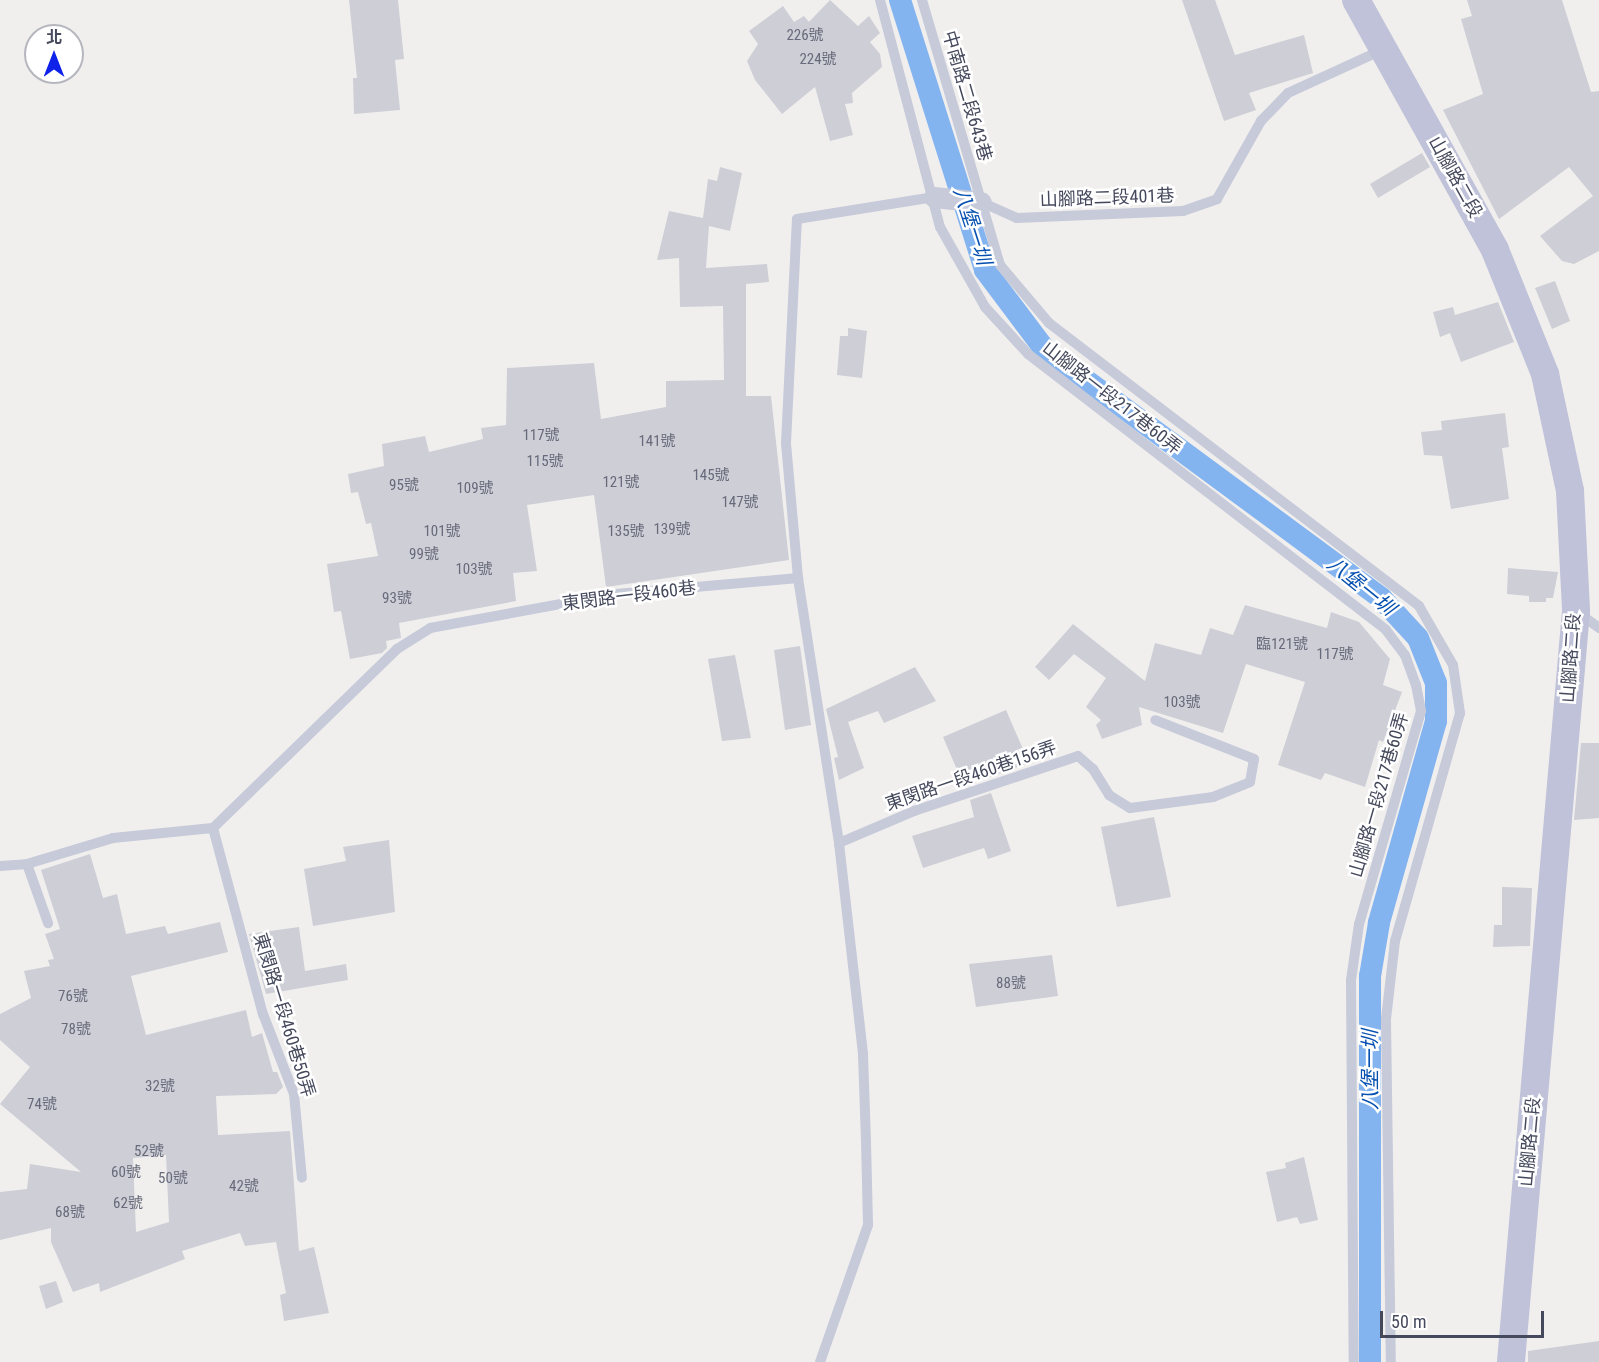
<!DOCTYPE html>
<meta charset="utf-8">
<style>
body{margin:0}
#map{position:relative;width:1599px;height:1362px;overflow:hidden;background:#f1efee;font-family:"Roboto Condensed","Noto Sans TC",sans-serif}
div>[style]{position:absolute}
.canal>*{height:22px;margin:-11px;padding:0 11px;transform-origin:11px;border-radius:11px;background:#84b4f0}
.building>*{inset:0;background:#cdced6}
.lane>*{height:10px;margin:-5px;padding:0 5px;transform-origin:5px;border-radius:5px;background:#c6cad9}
.street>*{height:21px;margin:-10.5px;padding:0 10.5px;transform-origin:10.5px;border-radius:10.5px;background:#c6cad9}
.secondary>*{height:28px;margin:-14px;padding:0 14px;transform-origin:14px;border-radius:14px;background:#bfc2d8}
span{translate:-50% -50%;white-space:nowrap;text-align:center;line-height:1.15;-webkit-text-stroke:5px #fff;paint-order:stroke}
.number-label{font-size:15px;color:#676a7a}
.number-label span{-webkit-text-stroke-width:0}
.street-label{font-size:18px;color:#45495c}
.water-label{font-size:20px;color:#0550b0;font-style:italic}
.north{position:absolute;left:24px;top:24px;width:60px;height:60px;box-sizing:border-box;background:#fff;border:2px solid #b5b6be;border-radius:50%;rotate:0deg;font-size:16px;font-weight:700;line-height:24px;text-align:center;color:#45495c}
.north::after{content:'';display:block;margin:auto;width:21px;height:27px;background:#0f22e9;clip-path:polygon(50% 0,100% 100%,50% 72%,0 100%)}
.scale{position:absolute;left:1380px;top:1311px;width:164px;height:27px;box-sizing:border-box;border:3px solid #45495c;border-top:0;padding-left:8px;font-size:18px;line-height:21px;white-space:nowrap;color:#45495c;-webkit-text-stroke:4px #fff;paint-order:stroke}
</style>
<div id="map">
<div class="canal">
<div style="left:900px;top:0;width:283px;rotate:72.5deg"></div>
<div style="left:985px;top:270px;width:100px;rotate:53.1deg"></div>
<div style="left:1045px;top:350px;width:418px;rotate:36.4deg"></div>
<div style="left:1381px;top:598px;width:54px;rotate:47.2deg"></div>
<div style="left:1418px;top:638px;width:48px;rotate:68.2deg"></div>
<div style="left:1436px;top:683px;width:38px;rotate:90deg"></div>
<div style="left:1436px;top:721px;width:210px;rotate:105.8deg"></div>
<div style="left:1379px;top:923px;width:54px;rotate:99.6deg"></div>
<div style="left:1370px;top:976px;width:386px;rotate:90deg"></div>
</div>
<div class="building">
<div style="clip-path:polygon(349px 0,398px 0,404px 59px,395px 60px,400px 110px,354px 114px,353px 78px,357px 78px)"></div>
<div style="clip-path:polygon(830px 0,858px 26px,869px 16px,880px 33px,870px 42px,880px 54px,882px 67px,852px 93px,853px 103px,845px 104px,853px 135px,830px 141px,815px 87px,782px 114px,755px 80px,747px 61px,758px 44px,749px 31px,783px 6px,794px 22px,804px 16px,809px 22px)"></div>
<div style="clip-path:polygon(1182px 0,1215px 0,1235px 55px,1304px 35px,1313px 73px,1249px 93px,1256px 110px,1224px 121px)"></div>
<div style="clip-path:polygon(1467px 0,1562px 0,1591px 92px,1599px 91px,1599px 251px,1574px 264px,1562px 261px,1540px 236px,1593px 196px,1569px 167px,1499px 219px,1443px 110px,1483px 94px,1461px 19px,1472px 16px)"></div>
<div style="clip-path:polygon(1422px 153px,1430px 167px,1378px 198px,1370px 184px)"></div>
<div style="clip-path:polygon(720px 167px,742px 173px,730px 231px,709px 226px,706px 268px,767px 264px,769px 282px,746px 284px,746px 396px,771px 396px,789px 560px,606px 587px,594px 495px,527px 505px,537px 571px,513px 573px,516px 601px,399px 623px,401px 638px,386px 641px,387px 648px,382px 653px,350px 659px,341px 611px,334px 612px,327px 564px,378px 556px,371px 523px,366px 524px,358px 492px,351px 493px,348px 474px,384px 466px,382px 444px,425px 436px,429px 452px,483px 439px,481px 428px,506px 425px,507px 368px,594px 363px,601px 419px,666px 407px,666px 381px,724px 380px,723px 306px,680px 307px,679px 258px,657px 260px,669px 211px,703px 218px,708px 179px,717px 181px)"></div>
<div style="clip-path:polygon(1555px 281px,1570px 321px,1552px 329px,1535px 288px)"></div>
<div style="clip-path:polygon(1498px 302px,1514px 342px,1461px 362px,1450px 333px,1440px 337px,1433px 312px,1453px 307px,1455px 315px)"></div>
<div style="clip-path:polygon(848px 328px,867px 331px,862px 378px,837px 375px,840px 336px,848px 336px)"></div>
<div style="clip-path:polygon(1505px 413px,1509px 447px,1502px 448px,1509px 499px,1451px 509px,1442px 456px,1424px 455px,1421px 432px,1442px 430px,1441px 421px)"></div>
<div style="clip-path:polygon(1508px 568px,1558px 572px,1553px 598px,1546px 598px,1546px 602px,1529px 602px,1529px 596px,1507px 594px)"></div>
<div style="clip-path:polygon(1245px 605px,1327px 628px,1331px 612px,1359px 622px,1390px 659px,1383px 685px,1402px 692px,1383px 742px,1379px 740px,1365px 787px,1325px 773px,1321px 780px,1278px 765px,1305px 682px,1246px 664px,1223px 733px,1139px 707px,1142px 725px,1102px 739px,1096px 725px,1101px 720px,1086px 707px,1106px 678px,1074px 654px,1049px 680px,1035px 667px,1073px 624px,1145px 681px,1155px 643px,1201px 655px,1210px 628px,1233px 635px)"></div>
<div style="clip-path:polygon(800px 646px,811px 725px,785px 730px,774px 650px)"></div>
<div style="clip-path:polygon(735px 655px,751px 738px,722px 741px,708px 659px)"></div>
<div style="clip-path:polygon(915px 667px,936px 701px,884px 723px,878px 711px,848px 722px,864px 768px,839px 780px,834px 758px,838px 757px,826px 709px)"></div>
<div style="clip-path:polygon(1006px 710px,1029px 763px,964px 786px,943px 737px)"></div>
<div style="clip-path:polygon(1581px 743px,1599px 743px,1599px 818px,1574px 820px)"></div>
<div style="clip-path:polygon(991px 793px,1011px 851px,988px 859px,984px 848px,923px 868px,912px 836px,974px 817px,970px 800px)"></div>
<div style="clip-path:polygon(1154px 817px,1171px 897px,1117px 907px,1101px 827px)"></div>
<div style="clip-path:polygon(389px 840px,395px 912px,313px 926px,304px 869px,346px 861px,343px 847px)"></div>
<div style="clip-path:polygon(evenodd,90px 854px,103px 898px,117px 894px,126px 934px,165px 926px,168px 934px,220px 922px,228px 952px,131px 976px,146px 1035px,246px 1010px,252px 1037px,262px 1033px,273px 1072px,277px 1072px,283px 1087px,276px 1094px,216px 1096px,218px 1135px,290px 1131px,299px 1251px,314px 1247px,329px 1313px,284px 1321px,280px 1295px,286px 1293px,276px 1242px,245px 1246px,240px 1233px,182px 1251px,185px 1259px,100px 1292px,99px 1283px,73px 1292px,51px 1242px,51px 1228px,0 1240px,0 1192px,27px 1189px,30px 1164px,81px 1172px,0 1104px,30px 1067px,0 1040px,0 1014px,31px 998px,24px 971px,50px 966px,48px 960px,54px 959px,45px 934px,60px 929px,41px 870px,90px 854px,166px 1155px,169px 1222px,136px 1232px,133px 1158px,166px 1155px)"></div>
<div style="clip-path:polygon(1502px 887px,1532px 888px,1530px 946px,1493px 947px,1494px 925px,1502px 925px)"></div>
<div style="clip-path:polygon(299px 927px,305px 971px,346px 964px,348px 980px,266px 994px,249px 934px)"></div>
<div style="clip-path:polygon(1052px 955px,1058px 996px,976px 1007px,969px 964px)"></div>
<div style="clip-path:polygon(1304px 1157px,1318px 1220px,1300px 1224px,1297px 1217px,1277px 1222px,1266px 1172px,1286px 1168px,1285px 1163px)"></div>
<div style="clip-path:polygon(56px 1281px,63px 1302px,46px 1309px,39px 1286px)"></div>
<div style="clip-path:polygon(1599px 1341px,1599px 1362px,1528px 1362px,1528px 1351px)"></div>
</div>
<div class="lane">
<div style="left:880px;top:0;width:235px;rotate:75.2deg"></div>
<div style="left:940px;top:227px;width:92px;rotate:60.6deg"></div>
<div style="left:985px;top:307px;width:64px;rotate:47.5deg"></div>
<div style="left:1028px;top:354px;width:452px;rotate:37.6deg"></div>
<div style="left:1386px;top:630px;width:31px;rotate:53deg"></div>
<div style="left:1405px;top:655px;width:32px;rotate:70deg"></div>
<div style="left:1416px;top:685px;width:26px;rotate:79deg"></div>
<div style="left:1421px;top:711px;width:222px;rotate:106.2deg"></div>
<div style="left:1359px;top:924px;width:57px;rotate:98.1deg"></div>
<div style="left:1351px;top:980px;width:382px;rotate:89.6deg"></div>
<div style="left:922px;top:0;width:276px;rotate:73.6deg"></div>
<div style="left:1000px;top:265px;width:76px;rotate:49.8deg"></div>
<div style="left:1049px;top:323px;width:466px;rotate:37.4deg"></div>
<div style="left:1419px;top:606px;width:68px;rotate:60deg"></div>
<div style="left:1453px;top:665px;width:49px;rotate:81.7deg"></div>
<div style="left:1460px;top:713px;width:237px;rotate:105.9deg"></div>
<div style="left:1395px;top:941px;width:79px;rotate:96.6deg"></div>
<div style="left:1386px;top:1019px;width:343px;rotate:89.2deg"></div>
<div style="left:981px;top:202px;width:39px;rotate:24deg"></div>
<div style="left:1017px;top:218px;width:166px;rotate:-2.4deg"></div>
<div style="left:1183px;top:211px;width:36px;rotate:-19deg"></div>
<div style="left:1217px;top:199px;width:90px;rotate:-60.6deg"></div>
<div style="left:1261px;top:121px;width:39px;rotate:-46deg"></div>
<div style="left:1288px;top:93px;width:103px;rotate:-24.6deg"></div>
<div style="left:798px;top:578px;width:268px;rotate:81.2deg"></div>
<div style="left:839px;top:843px;width:213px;rotate:83.5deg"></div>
<div style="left:863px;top:1055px;width:87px;rotate:88deg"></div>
<div style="left:866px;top:1142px;width:83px;rotate:88.6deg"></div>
<div style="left:868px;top:1225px;width:145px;rotate:109.3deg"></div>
<div style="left:1580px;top:614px;width:24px;rotate:36deg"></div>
<div style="left:213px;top:828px;width:193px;rotate:75deg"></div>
<div style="left:263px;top:1014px;width:86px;rotate:68.8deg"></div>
<div style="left:294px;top:1094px;width:84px;rotate:84.6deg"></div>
<div style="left:839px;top:843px;width:82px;rotate:-23.1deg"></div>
<div style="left:914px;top:811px;width:173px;rotate:-18.5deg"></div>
<div style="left:1078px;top:756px;width:20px;rotate:41deg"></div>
<div style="left:1093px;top:769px;width:31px;rotate:58deg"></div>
<div style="left:1109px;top:795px;width:25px;rotate:32deg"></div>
<div style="left:1130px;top:808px;width:84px;rotate:-7.5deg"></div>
<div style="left:1213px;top:797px;width:40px;rotate:-22deg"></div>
<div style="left:1250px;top:782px;width:23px;rotate:-80deg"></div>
<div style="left:1254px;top:759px;width:106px;rotate:-158.5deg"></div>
<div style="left:27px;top:864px;width:63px;rotate:70.4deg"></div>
<div style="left:0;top:866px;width:27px;rotate:-4deg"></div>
<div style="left:27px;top:864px;width:90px;rotate:-16.8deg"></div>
<div style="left:113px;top:838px;width:100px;rotate:-5.7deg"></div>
<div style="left:213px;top:828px;width:257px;rotate:-44.2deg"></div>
<div style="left:397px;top:649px;width:39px;rotate:-32deg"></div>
<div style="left:430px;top:628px;width:189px;rotate:-10.4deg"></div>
<div style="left:616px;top:594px;width:183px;rotate:-5deg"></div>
<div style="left:798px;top:578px;width:136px;rotate:-95.1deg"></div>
<div style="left:786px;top:443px;width:224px;rotate:-87.2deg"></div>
<div style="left:797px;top:219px;width:139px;rotate:-9.1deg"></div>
</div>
<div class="street">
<div style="left:934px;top:197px;width:47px;rotate:6.1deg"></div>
</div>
<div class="secondary">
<div style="left:1356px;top:0;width:286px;rotate:60.9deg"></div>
<div style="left:1495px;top:250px;width:134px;rotate:68deg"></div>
<div style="left:1545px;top:374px;width:120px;rotate:77.9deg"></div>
<div style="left:1570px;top:491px;width:120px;rotate:87.1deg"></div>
<div style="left:1576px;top:611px;width:754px;rotate:94.95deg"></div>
</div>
<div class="number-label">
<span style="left:805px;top:36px">226號</span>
<span style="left:818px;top:60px">224號</span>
<span style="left:541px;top:436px">117號</span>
<span style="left:657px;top:442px">141號</span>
<span style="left:545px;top:462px">115號</span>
<span style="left:711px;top:476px">145號</span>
<span style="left:621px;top:483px">121號</span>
<span style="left:404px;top:486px">95號</span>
<span style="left:475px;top:489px">109號</span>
<span style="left:740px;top:503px">147號</span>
<span style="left:672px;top:530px">139號</span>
<span style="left:442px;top:532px">101號</span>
<span style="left:626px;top:532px">135號</span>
<span style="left:424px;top:555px">99號</span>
<span style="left:474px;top:570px">103號</span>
<span style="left:397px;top:599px">93號</span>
<span style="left:1282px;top:645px">臨121號</span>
<span style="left:1335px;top:655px">117號</span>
<span style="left:1182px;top:703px">103號</span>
<span style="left:1011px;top:984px">88號</span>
<span style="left:73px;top:997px">76號</span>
<span style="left:76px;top:1030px">78號</span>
<span style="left:160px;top:1087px">32號</span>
<span style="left:42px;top:1105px">74號</span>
<span style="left:149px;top:1152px">52號</span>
<span style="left:126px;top:1173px">60號</span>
<span style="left:173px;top:1179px">50號</span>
<span style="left:244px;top:1187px">42號</span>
<span style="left:128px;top:1204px">62號</span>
<span style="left:70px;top:1213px">68號</span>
</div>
<div class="street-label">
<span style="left:967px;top:96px;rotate:74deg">中南路二段643巷</span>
<span style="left:1455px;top:177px;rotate:61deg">山腳路二段</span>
<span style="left:1107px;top:198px;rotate:-2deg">山腳路二段401巷</span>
<span style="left:1112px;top:398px;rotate:38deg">山腳路一段217巷60弄</span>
<span style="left:629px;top:596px;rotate:-7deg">東閔路一段460巷</span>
<span style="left:1571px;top:658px;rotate:-86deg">山腳路二段</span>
<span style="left:971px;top:776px;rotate:-19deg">東閔路一段460巷156弄</span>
<span style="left:1379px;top:795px;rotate:-74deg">山腳路一段217巷60弄</span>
<span style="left:284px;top:1015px;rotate:73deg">東閔路一段460巷50弄</span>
<span style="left:1530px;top:1142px;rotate:-85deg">山腳路二段</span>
</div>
<div class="water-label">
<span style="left:972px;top:226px;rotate:72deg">八堡一圳</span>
<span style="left:1361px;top:586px;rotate:39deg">八堡一圳</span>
<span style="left:1370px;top:1070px;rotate:-90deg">八堡一圳</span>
</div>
<div class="north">北</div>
<div class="scale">50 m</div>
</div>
